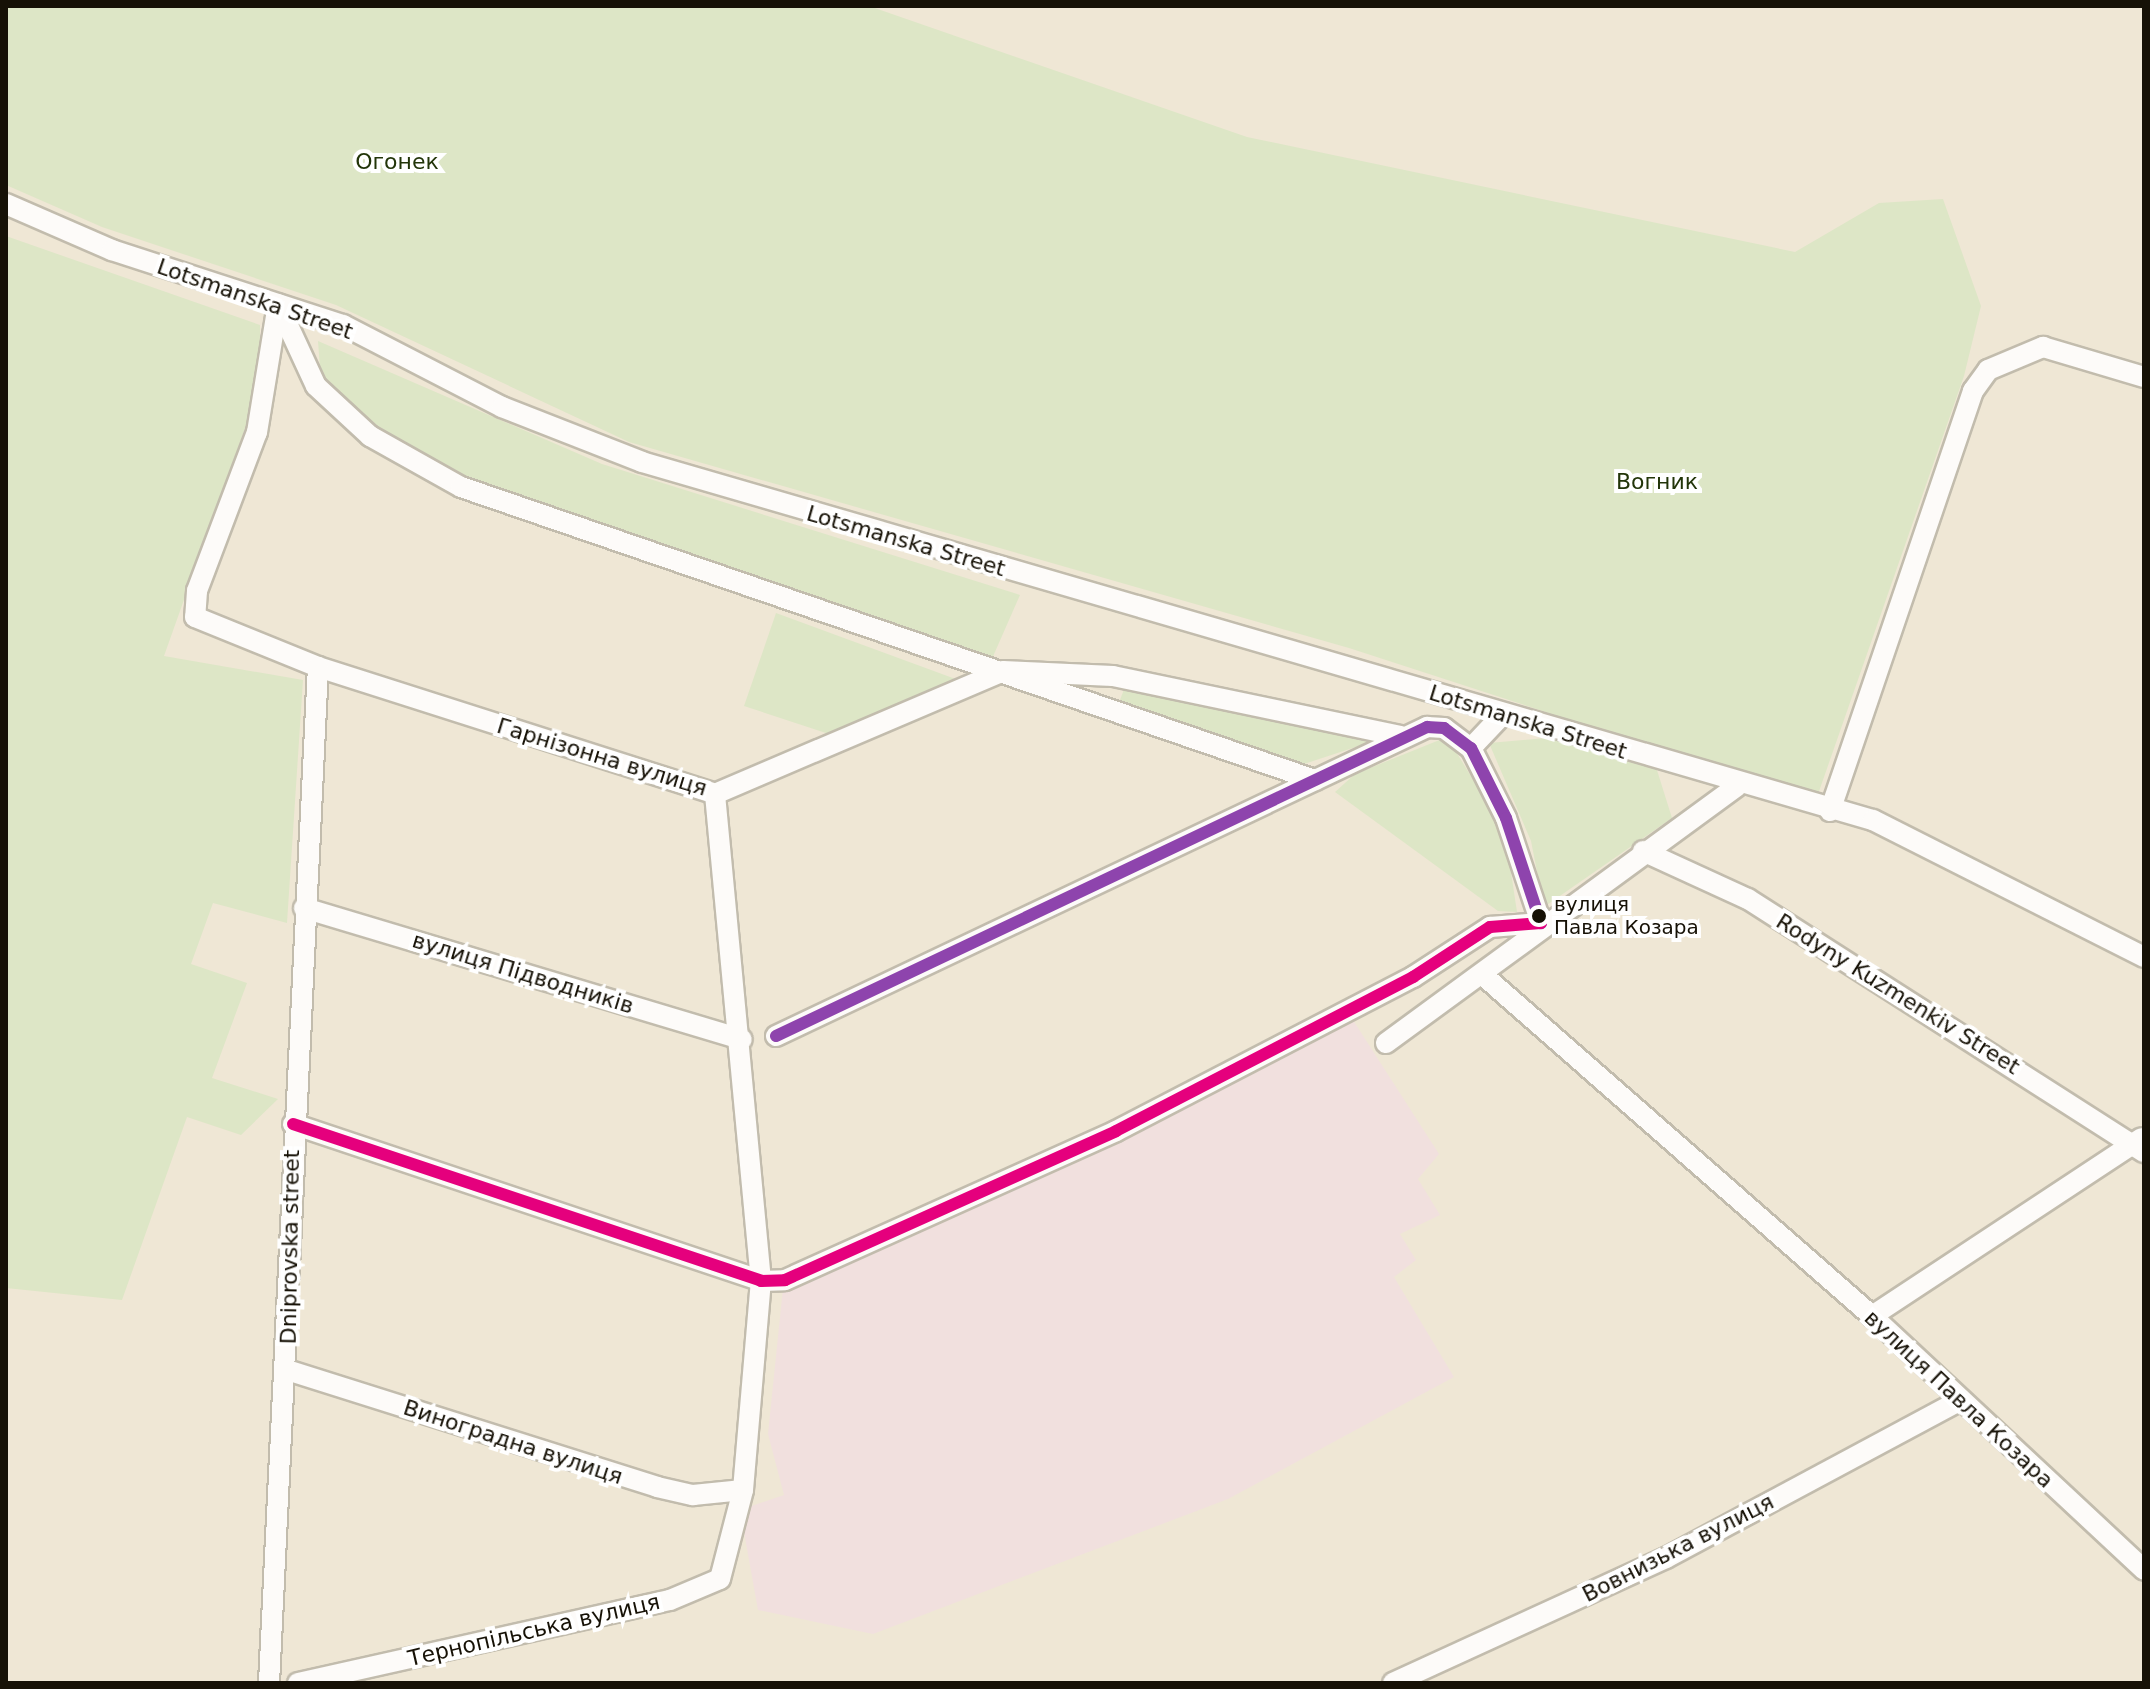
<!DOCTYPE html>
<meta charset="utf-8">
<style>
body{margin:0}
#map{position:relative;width:2150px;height:1689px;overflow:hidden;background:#efe7d5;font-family:"DejaVu Sans",sans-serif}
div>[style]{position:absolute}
.industrial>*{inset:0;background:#f1e0de}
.green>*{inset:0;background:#dde6c6}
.roads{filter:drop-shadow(2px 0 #c2bcad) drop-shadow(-2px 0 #c2bcad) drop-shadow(0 2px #c2bcad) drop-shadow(0 -2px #c2bcad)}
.minor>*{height:20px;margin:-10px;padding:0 10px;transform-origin:10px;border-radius:10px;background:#fdfbf9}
.bus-1>*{height:12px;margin:-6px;padding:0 6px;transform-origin:6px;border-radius:6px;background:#8e44ad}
.bus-2>*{height:12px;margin:-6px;padding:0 6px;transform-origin:6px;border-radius:6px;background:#e5007d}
.dots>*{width:22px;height:22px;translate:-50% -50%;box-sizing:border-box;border:4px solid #fff;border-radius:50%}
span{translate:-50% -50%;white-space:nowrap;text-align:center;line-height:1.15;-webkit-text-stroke:8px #fff;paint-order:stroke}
.bus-label{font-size:20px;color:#161106}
.left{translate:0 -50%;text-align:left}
.park-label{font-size:22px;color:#223509}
.street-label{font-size:22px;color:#161106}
.frame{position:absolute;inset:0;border:8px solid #161106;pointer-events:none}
</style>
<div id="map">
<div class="industrial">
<div style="clip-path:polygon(1351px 1017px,1439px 1154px,1418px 1179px,1440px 1215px,1400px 1234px,1416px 1260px,1394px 1277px,1454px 1377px,1228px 1499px,873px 1634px,758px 1610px,740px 1510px,784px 1495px,768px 1434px,783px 1288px)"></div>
</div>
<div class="green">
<div style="clip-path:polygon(6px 6px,869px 6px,1247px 137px,1795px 252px,1879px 203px,1943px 199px,1981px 306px,1964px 376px,1816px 800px,1349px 648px,629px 442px,336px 305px,102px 227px,6px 185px)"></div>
<div style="clip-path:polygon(6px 236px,260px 325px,260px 386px,164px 656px,303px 680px,287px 923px,213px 903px,191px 964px,247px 983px,212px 1078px,278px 1099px,241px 1135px,187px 1117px,122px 1300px,6px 1288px)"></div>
<div style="clip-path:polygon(318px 341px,602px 464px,1020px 595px,991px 661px,468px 481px,375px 430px,321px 382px)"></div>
<div style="clip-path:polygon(776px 613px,961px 681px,835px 736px,744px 706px)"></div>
<div style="clip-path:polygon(1126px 684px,1386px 737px,1301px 765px,1131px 709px,1120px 700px)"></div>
<div style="clip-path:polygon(1447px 737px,1488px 804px,1509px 859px,1517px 912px,1498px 911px,1335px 792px,1355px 774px)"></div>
<div style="clip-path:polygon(1557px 737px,1656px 767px,1672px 818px,1544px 907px,1531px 841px,1489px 743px)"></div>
</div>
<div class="roads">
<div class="minor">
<div style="left:6px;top:204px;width:116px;rotate:23.5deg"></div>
<div style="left:112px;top:250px;width:243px;rotate:18deg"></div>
<div style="left:343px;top:325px;width:179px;rotate:27.3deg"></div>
<div style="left:502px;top:407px;width:150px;rotate:21.4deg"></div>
<div style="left:642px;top:462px;width:1282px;rotate:16.22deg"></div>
<div style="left:1873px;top:820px;width:304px;rotate:26.8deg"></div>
<div style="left:278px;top:304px;width:130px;rotate:99.3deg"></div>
<div style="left:257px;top:432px;width:170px;rotate:110.7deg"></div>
<div style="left:197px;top:591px;width:26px;rotate:94deg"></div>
<div style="left:195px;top:617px;width:133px;rotate:22.1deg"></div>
<div style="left:318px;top:667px;width:417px;rotate:17.7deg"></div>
<div style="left:715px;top:794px;width:313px;rotate:-23.1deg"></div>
<div style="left:1003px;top:671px;width:110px;rotate:2.6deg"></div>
<div style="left:1113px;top:676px;width:294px;rotate:11.8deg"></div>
<div style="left:279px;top:306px;width:88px;rotate:65.2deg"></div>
<div style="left:316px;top:386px;width:74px;rotate:42.8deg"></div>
<div style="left:370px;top:436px;width:104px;rotate:29.3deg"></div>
<div style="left:461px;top:487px;width:903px;rotate:18.94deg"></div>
<div style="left:1471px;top:748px;width:47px;rotate:-46.7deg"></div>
<div style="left:1830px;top:811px;width:444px;rotate:-71.2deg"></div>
<div style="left:1973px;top:391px;width:26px;rotate:-54deg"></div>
<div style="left:1988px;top:370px;width:60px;rotate:-22.7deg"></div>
<div style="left:2043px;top:347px;width:105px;rotate:16.5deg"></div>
<div style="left:1643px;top:851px;width:115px;rotate:24.6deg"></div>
<div style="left:1748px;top:899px;width:470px;rotate:32.6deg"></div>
<div style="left:304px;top:908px;width:457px;rotate:16.7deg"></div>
<div style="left:1484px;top:976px;width:516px;rotate:41.23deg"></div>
<div style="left:1872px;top:1316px;width:372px;rotate:43deg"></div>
<div style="left:776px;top:1036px;width:721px;rotate:-25.39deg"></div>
<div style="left:1427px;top:727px;width:17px;rotate:3deg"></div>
<div style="left:1444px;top:728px;width:34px;rotate:37deg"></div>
<div style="left:1471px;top:748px;width:78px;rotate:63.4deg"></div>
<div style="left:1506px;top:818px;width:111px;rotate:71.6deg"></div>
<div style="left:1386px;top:1043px;width:435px;rotate:-36.2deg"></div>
<div style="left:293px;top:1124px;width:494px;rotate:18.5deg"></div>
<div style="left:761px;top:1281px;width:24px;rotate:-2deg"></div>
<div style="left:785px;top:1280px;width:363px;rotate:-24.2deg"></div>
<div style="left:1116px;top:1131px;width:335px;rotate:-27.4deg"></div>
<div style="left:1413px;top:977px;width:92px;rotate:-33deg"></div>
<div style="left:1490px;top:927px;width:51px;rotate:-4.5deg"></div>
<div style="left:1872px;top:1316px;width:323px;rotate:-33.4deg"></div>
<div style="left:287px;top:1370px;width:388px;rotate:17.5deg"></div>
<div style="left:657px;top:1487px;width:37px;rotate:13deg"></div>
<div style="left:693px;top:1495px;width:50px;rotate:-5.7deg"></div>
<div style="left:269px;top:1683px;width:1017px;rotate:-87.24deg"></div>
<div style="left:298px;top:1683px;width:381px;rotate:-12.6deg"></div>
<div style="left:670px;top:1600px;width:54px;rotate:-22.8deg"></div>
<div style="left:720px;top:1579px;width:92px;rotate:-75.5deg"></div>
<div style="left:743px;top:1490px;width:210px;rotate:-85.1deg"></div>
<div style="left:761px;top:1281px;width:489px;rotate:-95.4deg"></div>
<div style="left:1393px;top:1683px;width:300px;rotate:-24.6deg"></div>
<div style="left:1666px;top:1558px;width:330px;rotate:-28.2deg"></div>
</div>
</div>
<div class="bus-1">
<div style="left:776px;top:1036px;width:721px;rotate:-25.39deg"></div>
<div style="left:1427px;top:727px;width:17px;rotate:3deg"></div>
<div style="left:1444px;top:728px;width:34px;rotate:37deg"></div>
<div style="left:1471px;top:748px;width:78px;rotate:63.4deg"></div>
<div style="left:1506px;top:818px;width:111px;rotate:71.6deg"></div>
</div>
<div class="bus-2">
<div style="left:293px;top:1124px;width:494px;rotate:18.5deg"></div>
<div style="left:761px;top:1281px;width:24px;rotate:-2deg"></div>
<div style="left:785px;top:1280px;width:363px;rotate:-24.2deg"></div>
<div style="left:1116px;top:1131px;width:335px;rotate:-27.4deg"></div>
<div style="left:1413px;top:977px;width:92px;rotate:-33deg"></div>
<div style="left:1490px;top:927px;width:51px;rotate:-4.5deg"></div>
</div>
<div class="dots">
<div style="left:1539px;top:916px;background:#161106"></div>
</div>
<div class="bus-label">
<span class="left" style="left:1554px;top:916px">вулиця<br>Павла Козара</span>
</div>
<div class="park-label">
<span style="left:397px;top:162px">Огонек</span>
<span style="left:1657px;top:482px">Вогник</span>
</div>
<div class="street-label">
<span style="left:255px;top:299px;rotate:19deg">Lotsmanska Street</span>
<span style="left:906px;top:541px;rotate:16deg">Lotsmanska Street</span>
<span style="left:1528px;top:722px;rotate:17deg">Lotsmanska Street</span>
<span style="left:602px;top:757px;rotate:17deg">Гарнізонна вулиця</span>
<span style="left:523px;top:973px;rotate:17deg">вулиця Підводників</span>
<span style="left:1898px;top:994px;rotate:32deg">Rodyny Kuzmenkiv Street</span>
<span style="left:290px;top:1247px;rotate:-89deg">Dniprovska street</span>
<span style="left:1959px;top:1399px;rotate:43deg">вулиця Павла Козара</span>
<span style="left:513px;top:1442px;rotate:18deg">Виноградна вулиця</span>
<span style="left:1678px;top:1548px;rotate:-27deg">Вовнизька вулиця</span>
<span style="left:534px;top:1630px;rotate:-13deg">Тернопільська вулиця</span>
</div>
<div class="frame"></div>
</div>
